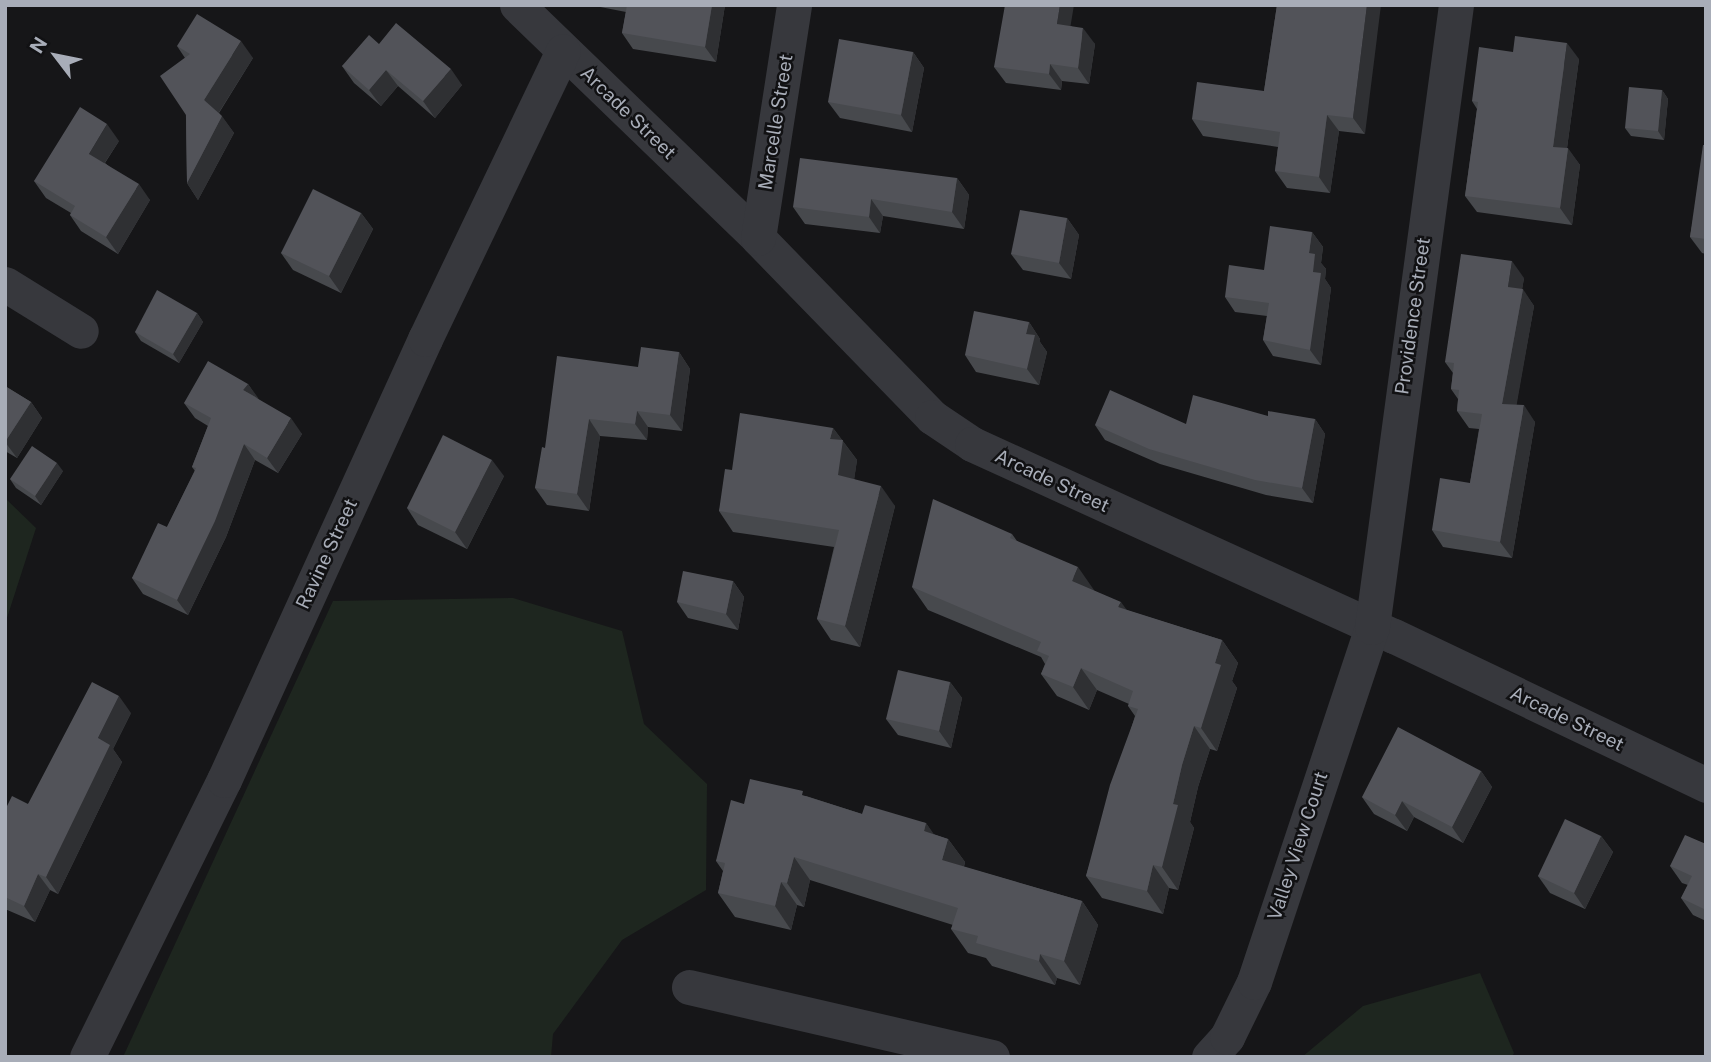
<!DOCTYPE html>
<style>
body{margin:0}
#map{position:relative;width:1711px;height:1062px;overflow:hidden;background:#161618;font-family:"Public Sans",sans-serif}
div>[style]{position:absolute}
.green>*{inset:0;background:#1e261f}
.street>*{height:35px;margin:-17.5px;padding:0 17.5px;transform-origin:17.5px;border-radius:17.5px;background:#37383d}
.wall>*{inset:0;background:#47494d}
.shaded-wall>*{inset:0;background:#2f3033}
.building>*{inset:0;background:#525359}
span{translate:-50% -50%;white-space:nowrap;text-align:center;line-height:1.15;-webkit-text-stroke:5px #111113;paint-order:stroke}
.street-label{font-size:19px;color:#a8adb8}
.frame{position:absolute;inset:0;border:7px solid #a8adb8;pointer-events:none}
.north{position:absolute;left:21px;top:21px;width:70px;height:70px;-webkit-text-stroke:5px #111113;paint-order:stroke;rotate:302deg;font-size:19px;font-weight:700;line-height:28px;text-align:center;color:#a8adb8}
.north::after{content:'';display:block;margin:auto;width:24px;height:32px;background:#a8adb8;clip-path:polygon(50% 0,100% 100%,50% 72%,0 100%)}
</style>
<div id="map">
<div class="green">
<div style="clip-path:polygon(5px 498px,36px 528px,5px 624px)"></div>
<div style="clip-path:polygon(513px 598px,622px 631px,644px 724px,707px 784px,706px 890px,622px 940px,553px 1034px,551px 1057px,123px 1057px,333px 601px)"></div>
<div style="clip-path:polygon(1480px 973px,1514px 1053px,1512px 1057px,1302px 1057px,1363px 1006px)"></div>
</div>
<div class="street">
<div style="left:517px;top:5px;width:335px;rotate:44deg"></div>
<div style="left:758px;top:238px;width:250px;rotate:45.8deg"></div>
<div style="left:932px;top:417px;width:48px;rotate:34deg"></div>
<div style="left:972px;top:444px;width:464px;rotate:24.5deg"></div>
<div style="left:1394px;top:636px;width:346px;rotate:25.5deg"></div>
<div style="left:758px;top:238px;width:236px;rotate:-81.2deg"></div>
<div style="left:5px;top:284px;width:89px;rotate:31.7deg"></div>
<div style="left:689px;top:987px;width:311px;rotate:13deg"></div>
<div style="left:87px;top:1057px;width:309px;rotate:-63.7deg"></div>
<div style="left:224px;top:780px;width:485px;rotate:-65.5deg"></div>
<div style="left:425px;top:339px;width:319px;rotate:-64.4deg"></div>
<div style="left:1209px;top:1057px;width:27px;rotate:-48deg"></div>
<div style="left:1227px;top:1037px;width:61px;rotate:-63.9deg"></div>
<div style="left:1254px;top:982px;width:374px;rotate:-71.6deg"></div>
<div style="left:1372px;top:627px;width:628px;rotate:-82.31deg"></div>
</div>
<div class="wall">
<div style="clip-path:polygon(590px 5px,725px 5px,716px 62px,633px 49px,622px 33px,626px 12px)"></div>
<div style="clip-path:polygon(1277px 5px,1365px 134px,1339px 131px,1330px 193px,1287px 188px,1275px 171px,1278px 147px,1203px 136px,1192px 119px,1264px 91px)"></div>
<div style="clip-path:polygon(1071px 26px,1095px 44px,1089px 84px,1062px 81px,1061px 90px,1006px 83px,994px 67px)"></div>
<div style="clip-path:polygon(379px 44px,462px 85px,435px 118px,398px 86px,381px 106px,354px 83px,342px 66px)"></div>
<div style="clip-path:polygon(177px 46px,253px 58px,219px 113px,234px 133px,198px 200px,187px 183px,185px 58px)"></div>
<div style="clip-path:polygon(913px 52px,924px 68px,912px 132px,840px 118px,828px 102px)"></div>
<div style="clip-path:polygon(1579px 59px,1567px 148px,1580px 165px,1572px 225px,1477px 212px,1465px 196px,1477px 109px,1472px 101px)"></div>
<div style="clip-path:polygon(1662px 90px,1668px 99px,1664px 140px,1631px 136px,1625px 128px)"></div>
<div style="clip-path:polygon(119px 141px,105px 163px,150px 200px,118px 254px,81px 231px,70px 215px,71px 213px,46px 198px,34px 181px)"></div>
<div style="clip-path:polygon(1706px 145px,1706px 254px,1702px 253px,1690px 237px)"></div>
<div style="clip-path:polygon(957px 178px,969px 195px,964px 229px,883px 216px,880px 233px,805px 224px,793px 207px)"></div>
<div style="clip-path:polygon(361px 213px,373px 229px,341px 293px,293px 270px,281px 253px)"></div>
<div style="clip-path:polygon(1067px 218px,1079px 235px,1071px 279px,1023px 270px,1011px 254px)"></div>
<div style="clip-path:polygon(1312px 232px,1323px 247px,1321px 263px,1326px 269px,1325px 279px,1331px 288px,1321px 365px,1273px 356px,1263px 340px,1267px 316px,1235px 312px,1225px 297px,1264px 270px)"></div>
<div style="clip-path:polygon(1524px 278px,1522px 289px,1534px 306px,1516px 405px,1535px 422px,1512px 558px,1443px 547px,1432px 530px,1470px 483px,1479px 429px,1469px 428px,1457px 411px,1458px 399px,1451px 389px,1453px 373px,1445px 362px)"></div>
<div style="clip-path:polygon(197px 313px,203px 322px,179px 363px,141px 341px,135px 332px)"></div>
<div style="clip-path:polygon(1029px 322px,1040px 339px,1040px 342px,1047px 352px,1039px 385px,976px 372px,965px 355px)"></div>
<div style="clip-path:polygon(679px 352px,690px 369px,682px 431px,648px 427px,647px 440px,600px 436px,589px 511px,547px 505px,535px 488px,545px 448px,638px 367px)"></div>
<div style="clip-path:polygon(248px 384px,258px 399px,302px 434px,278px 473px,255px 460px,226px 537px,188px 615px,143px 594px,132px 578px,167px 527px,195px 471px,192px 467px,208px 426px,195px 418px,184px 403px)"></div>
<div style="clip-path:polygon(5px 386px,31px 402px,42px 418px,17px 458px,5px 451px)"></div>
<div style="clip-path:polygon(1268px 416px,1315px 419px,1325px 434px,1313px 503px,1266px 495px,1160px 464px,1105px 440px,1095px 425px,1186px 424px)"></div>
<div style="clip-path:polygon(833px 428px,857px 460px,854px 479px,895px 506px,860px 647px,831px 640px,817px 619px,834px 547px,733px 532px,719px 511px,732px 470px)"></div>
<div style="clip-path:polygon(63px 471px,41px 505px,16px 488px,10px 479px)"></div>
<div style="clip-path:polygon(504px 476px,467px 549px,418px 525px,407px 508px)"></div>
<div style="clip-path:polygon(1012px 534px,1017px 541px,1093px 590px,1126px 610px,1222px 640px,1238px 663px,1232px 681px,1237px 688px,1217px 751px,1210px 749px,1198px 787px,1190px 822px,1194px 828px,1178px 890px,1169px 888px,1163px 914px,1102px 898px,1086px 876px,1135px 716px,1128px 706px,1129px 704px,1097px 690px,1089px 710px,1057px 696px,1041px 674px,1045px 664px,1041px 657px,928px 610px,912px 587px)"></div>
<div style="clip-path:polygon(733px 581px,744px 597px,738px 630px,688px 618px,677px 602px)"></div>
<div style="clip-path:polygon(950px 682px,962px 698px,951px 748px,898px 735px,886px 719px)"></div>
<div style="clip-path:polygon(131px 713px,113px 749px,122px 762px,58px 894px,50px 890px,35px 922px,5px 909px,5px 810px,28px 804px)"></div>
<div style="clip-path:polygon(1481px 771px,1492px 787px,1463px 843px,1414px 817px,1407px 831px,1374px 814px,1362px 797px)"></div>
<div style="clip-path:polygon(806px 796px,862px 814px,926px 823px,933px 834px,948px 839px,965px 862px,964px 867px,1082px 901px,1098px 925px,1080px 985px,1057px 978px,1055px 985px,992px 966px,986px 958px,968px 953px,951px 929px,953px 925px,810px 880px,804px 907px,797px 905px,791px 930px,735px 917px,718px 893px,723px 871px,716px 861px,744px 804px)"></div>
<div style="clip-path:polygon(1601px 836px,1613px 852px,1585px 909px,1550px 893px,1538px 876px)"></div>
<div style="clip-path:polygon(1706px 844px,1706px 921px,1693px 915px,1681px 898px,1688px 885px,1682px 883px,1670px 866px)"></div>
</div>
<div class="shaded-wall">
<div style="clip-path:polygon(712px 5px,725px 5px,716px 62px,705px 47px)"></div>
<div style="clip-path:polygon(1060px 5px,1074px 5px,1068px 41px,1057px 24px)"></div>
<div style="clip-path:polygon(1367px 5px,1381px 5px,1365px 134px,1353px 118px)"></div>
<div style="clip-path:polygon(1083px 28px,1095px 44px,1089px 84px,1078px 68px)"></div>
<div style="clip-path:polygon(241px 41px,253px 58px,216px 117px,204px 100px)"></div>
<div style="clip-path:polygon(1567px 43px,1579px 59px,1565px 163px,1553px 147px)"></div>
<div style="clip-path:polygon(913px 52px,924px 68px,912px 132px,901px 115px)"></div>
<div style="clip-path:polygon(1050px 64px,1062px 81px,1061px 90px,1049px 74px)"></div>
<div style="clip-path:polygon(451px 69px,462px 85px,435px 118px,423px 101px)"></div>
<div style="clip-path:polygon(386px 70px,398px 86px,381px 106px,369px 90px)"></div>
<div style="clip-path:polygon(1662px 90px,1668px 99px,1664px 140px,1658px 131px)"></div>
<div style="clip-path:polygon(1327px 115px,1339px 131px,1330px 193px,1319px 177px)"></div>
<div style="clip-path:polygon(222px 116px,234px 133px,198px 200px,187px 183px)"></div>
<div style="clip-path:polygon(107px 124px,119px 141px,100px 170px,89px 154px)"></div>
<div style="clip-path:polygon(1568px 148px,1580px 165px,1572px 225px,1560px 208px)"></div>
<div style="clip-path:polygon(957px 178px,969px 195px,964px 229px,952px 212px)"></div>
<div style="clip-path:polygon(139px 184px,150px 200px,118px 254px,106px 237px)"></div>
<div style="clip-path:polygon(871px 199px,883px 216px,880px 233px,869px 217px)"></div>
<div style="clip-path:polygon(361px 213px,373px 229px,341px 293px,329px 276px)"></div>
<div style="clip-path:polygon(1067px 218px,1079px 235px,1071px 279px,1059px 263px)"></div>
<div style="clip-path:polygon(1312px 232px,1323px 247px,1321px 263px,1326px 269px,1325px 279px,1331px 288px,1321px 365px,1310px 350px,1313px 272px,1309px 253px)"></div>
<div style="clip-path:polygon(1512px 261px,1524px 278px,1520px 303px,1508px 287px)"></div>
<div style="clip-path:polygon(1523px 289px,1534px 306px,1514px 420px,1502px 404px)"></div>
<div style="clip-path:polygon(197px 313px,203px 322px,179px 363px,173px 354px)"></div>
<div style="clip-path:polygon(1029px 322px,1040px 339px,1040px 342px,1047px 352px,1039px 385px,1027px 369px,1026px 334px)"></div>
<div style="clip-path:polygon(679px 352px,690px 369px,682px 431px,670px 415px)"></div>
<div style="clip-path:polygon(248px 384px,259px 399px,243px 390px)"></div>
<div style="clip-path:polygon(31px 402px,42px 418px,17px 458px,5px 442px)"></div>
<div style="clip-path:polygon(1524px 405px,1535px 422px,1512px 558px,1500px 542px)"></div>
<div style="clip-path:polygon(637px 411px,648px 427px,647px 440px,635px 424px)"></div>
<div style="clip-path:polygon(291px 418px,302px 434px,278px 473px,267px 458px)"></div>
<div style="clip-path:polygon(589px 419px,600px 436px,589px 511px,577px 494px)"></div>
<div style="clip-path:polygon(1315px 419px,1325px 434px,1313px 503px,1302px 488px)"></div>
<div style="clip-path:polygon(833px 428px,857px 460px,852px 495px,838px 475px,830px 439px)"></div>
<div style="clip-path:polygon(244px 444px,255px 460px,226px 537px,188px 615px,177px 600px)"></div>
<div style="clip-path:polygon(492px 460px,504px 476px,467px 549px,455px 532px)"></div>
<div style="clip-path:polygon(57px 463px,63px 471px,41px 505px,35px 496px)"></div>
<div style="clip-path:polygon(881px 486px,895px 506px,860px 647px,845px 626px)"></div>
<div style="clip-path:polygon(1078px 567px,1094px 590px,1088px 604px,1072px 581px)"></div>
<div style="clip-path:polygon(733px 581px,744px 597px,738px 630px,726px 614px)"></div>
<div style="clip-path:polygon(1121px 602px,1137px 624px,1118px 607px)"></div>
<div style="clip-path:polygon(1222px 640px,1238px 663px,1232px 681px,1237px 688px,1217px 751px,1201px 728px,1215px 663px)"></div>
<div style="clip-path:polygon(1081px 668px,1097px 690px,1089px 710px,1073px 687px)"></div>
<div style="clip-path:polygon(950px 682px,962px 698px,951px 748px,939px 731px)"></div>
<div style="clip-path:polygon(119px 696px,131px 713px,113px 749px,122px 762px,58px 894px,46px 877px,98px 738px)"></div>
<div style="clip-path:polygon(1194px 726px,1210px 749px,1198px 787px,1190px 822px,1194px 828px,1178px 890px,1162px 867px,1173px 804px,1182px 765px)"></div>
<div style="clip-path:polygon(1481px 771px,1492px 787px,1463px 843px,1452px 827px)"></div>
<div style="clip-path:polygon(1402px 801px,1414px 817px,1407px 831px,1395px 815px)"></div>
<div style="clip-path:polygon(926px 823px,943px 847px,924px 831px)"></div>
<div style="clip-path:polygon(1601px 836px,1613px 852px,1585px 909px,1574px 893px)"></div>
<div style="clip-path:polygon(948px 839px,965px 862px,958px 884px,942px 860px)"></div>
<div style="clip-path:polygon(794px 857px,810px 880px,804px 907px,787px 883px)"></div>
<div style="clip-path:polygon(1153px 865px,1169px 888px,1163px 914px,1147px 891px)"></div>
<div style="clip-path:polygon(38px 874px,50px 890px,35px 922px,24px 906px)"></div>
<div style="clip-path:polygon(781px 882px,797px 905px,791px 930px,775px 906px)"></div>
<div style="clip-path:polygon(1082px 901px,1098px 925px,1080px 985px,1064px 961px)"></div>
<div style="clip-path:polygon(1040px 954px,1057px 978px,1055px 985px,1039px 961px)"></div>
</div>
<div class="building">
<div style="clip-path:polygon(627px 5px,712px 5px,705px 47px,622px 33px)"></div>
<div style="clip-path:polygon(1005px 5px,1060px 5px,1057px 24px,1083px 28px,1078px 68px,1050px 64px,1049px 74px,994px 67px)"></div>
<div style="clip-path:polygon(1277px 5px,1367px 5px,1353px 118px,1327px 115px,1319px 177px,1275px 171px,1280px 132px,1192px 119px,1197px 82px,1264px 91px)"></div>
<div style="clip-path:polygon(197px 14px,241px 41px,204px 100px,222px 116px,187px 183px,186px 115px,160px 76px,190px 54px,177px 46px)"></div>
<div style="clip-path:polygon(396px 23px,451px 69px,423px 101px,386px 70px,369px 90px,342px 66px,369px 35px,379px 44px)"></div>
<div style="clip-path:polygon(1515px 36px,1567px 43px,1553px 147px,1568px 148px,1560px 208px,1465px 196px,1478px 102px,1472px 101px,1479px 47px,1513px 52px)"></div>
<div style="clip-path:polygon(839px 39px,913px 52px,901px 115px,828px 102px)"></div>
<div style="clip-path:polygon(1629px 87px,1662px 90px,1658px 131px,1625px 128px)"></div>
<div style="clip-path:polygon(80px 107px,107px 124px,89px 154px,139px 184px,106px 237px,70px 215px,75px 206px,34px 181px)"></div>
<div style="clip-path:polygon(1703px 145px,1706px 145px,1706px 239px,1690px 237px)"></div>
<div style="clip-path:polygon(800px 158px,957px 178px,952px 212px,871px 199px,869px 217px,793px 207px)"></div>
<div style="clip-path:polygon(313px 189px,361px 213px,329px 276px,281px 253px)"></div>
<div style="clip-path:polygon(1020px 210px,1067px 218px,1059px 263px,1011px 254px)"></div>
<div style="clip-path:polygon(1270px 226px,1312px 232px,1309px 253px,1315px 254px,1313px 272px,1321px 273px,1310px 350px,1263px 340px,1269px 303px,1225px 297px,1229px 265px,1264px 270px)"></div>
<div style="clip-path:polygon(1461px 254px,1512px 261px,1508px 287px,1523px 289px,1502px 404px,1524px 405px,1500px 542px,1432px 530px,1440px 478px,1470px 483px,1482px 414px,1457px 411px,1459px 390px,1451px 389px,1454px 363px,1445px 362px)"></div>
<div style="clip-path:polygon(157px 290px,197px 313px,173px 354px,135px 332px)"></div>
<div style="clip-path:polygon(974px 311px,1029px 322px,1026px 334px,1035px 335px,1027px 369px,965px 355px)"></div>
<div style="clip-path:polygon(641px 347px,679px 352px,670px 415px,637px 411px,635px 424px,589px 419px,577px 494px,535px 488px,542px 447px,545px 448px,557px 356px,638px 367px)"></div>
<div style="clip-path:polygon(208px 361px,248px 384px,243px 390px,291px 418px,267px 458px,244px 444px,215px 521px,177px 600px,132px 578px,158px 523px,167px 527px,196px 468px,192px 467px,211px 418px,184px 403px)"></div>
<div style="clip-path:polygon(5px 386px,31px 402px,5px 442px)"></div>
<div style="clip-path:polygon(1110px 390px,1186px 424px,1193px 395px,1268px 416px,1268px 411px,1315px 419px,1302px 488px,1255px 480px,1149px 449px,1095px 425px)"></div>
<div style="clip-path:polygon(740px 413px,833px 428px,830px 439px,843px 440px,838px 475px,881px 486px,845px 626px,817px 619px,839px 530px,719px 511px,725px 469px,732px 470px)"></div>
<div style="clip-path:polygon(443px 435px,492px 460px,455px 532px,407px 508px)"></div>
<div style="clip-path:polygon(32px 446px,57px 463px,35px 496px,10px 479px)"></div>
<div style="clip-path:polygon(933px 499px,1012px 534px,1010px 538px,1078px 567px,1072px 581px,1121px 602px,1118px 607px,1222px 640px,1215px 663px,1221px 665px,1201px 728px,1194px 726px,1182px 765px,1173px 804px,1178px 805px,1162px 867px,1153px 865px,1147px 891px,1086px 876px,1110px 785px,1138px 709px,1128px 706px,1133px 691px,1081px 668px,1073px 687px,1041px 674px,1049px 656px,1037px 651px,1041px 642px,912px 587px)"></div>
<div style="clip-path:polygon(683px 571px,733px 581px,726px 614px,677px 602px)"></div>
<div style="clip-path:polygon(898px 670px,950px 682px,939px 731px,886px 719px)"></div>
<div style="clip-path:polygon(92px 682px,119px 696px,98px 738px,110px 745px,46px 877px,38px 874px,24px 906px,5px 897px,5px 810px,12px 796px,28px 804px)"></div>
<div style="clip-path:polygon(1398px 727px,1481px 771px,1452px 827px,1402px 801px,1395px 815px,1362px 797px)"></div>
<div style="clip-path:polygon(750px 779px,803px 791px,802px 795px,862px 814px,865px 805px,926px 823px,924px 831px,948px 839px,942px 860px,1082px 901px,1064px 961px,1040px 954px,1039px 961px,976px 943px,978px 936px,951px 929px,958px 908px,794px 857px,787px 883px,781px 882px,775px 906px,718px 893px,725px 863px,716px 861px,731px 800px,744px 804px)"></div>
<div style="clip-path:polygon(1565px 819px,1601px 836px,1574px 893px,1538px 876px)"></div>
<div style="clip-path:polygon(1685px 835px,1706px 844px,1706px 910px,1681px 898px,1692px 876px,1670px 866px)"></div>
</div>
<div class="street-label">
<span style="left:628px;top:113px;rotate:44deg">Arcade Street</span>
<span style="left:776px;top:122px;rotate:-81deg">Marcelle Street</span>
<span style="left:1413px;top:316px;rotate:-82deg">Providence Street</span>
<span style="left:1052px;top:481px;rotate:25deg">Arcade Street</span>
<span style="left:327px;top:554px;rotate:-65deg">Ravine Street</span>
<span style="left:1567px;top:719px;rotate:26deg">Arcade Street</span>
<span style="left:1298px;top:846px;rotate:-72deg">Valley View Court</span>
</div>
<div class="frame"></div>
<div class="north">N</div>
</div>
